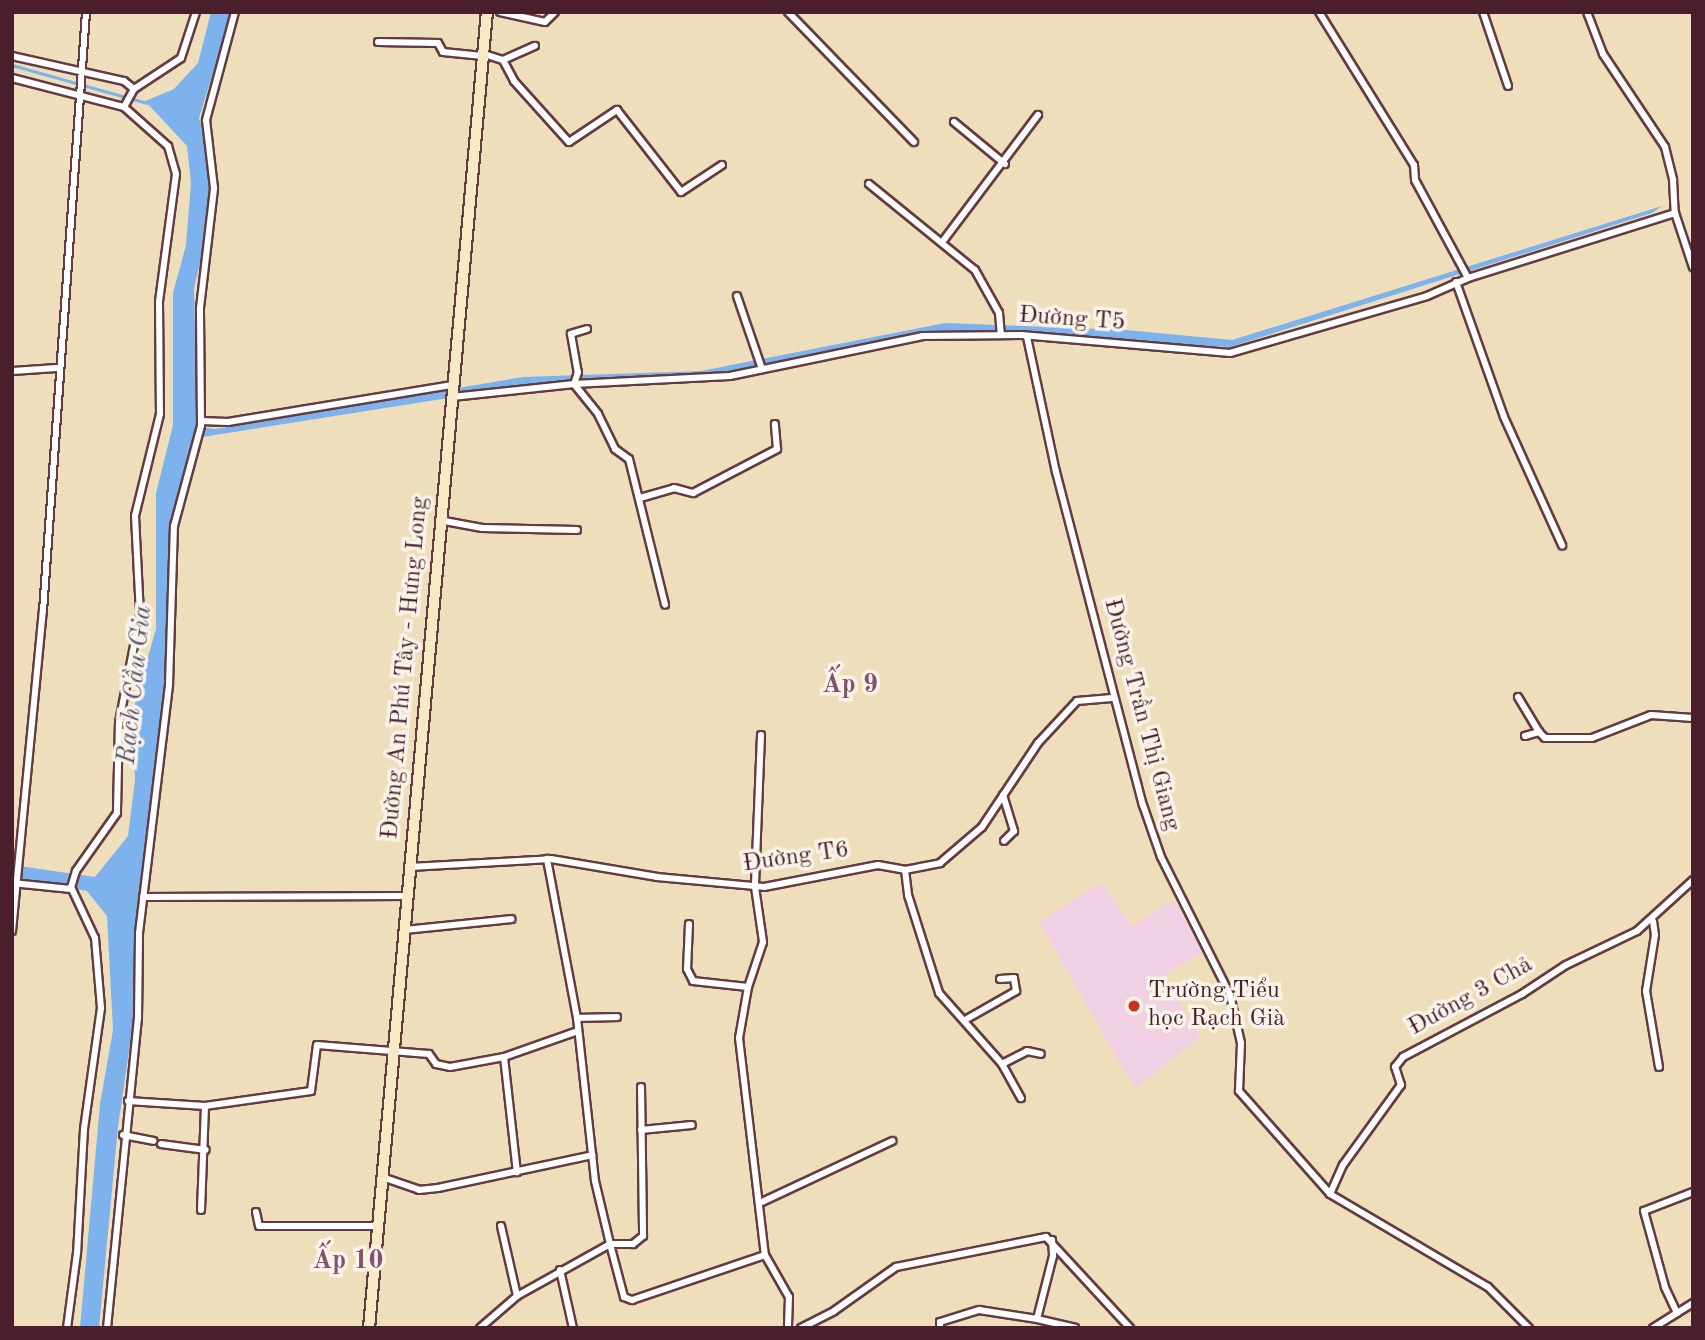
<!DOCTYPE html>
<meta charset="utf-8">
<style>
body{margin:0}
#map{position:relative;width:1705px;height:1340px;overflow:hidden;background:#efdebc;font-family:"Old Standard TT",serif}
div>[style]{position:absolute}
.built>*{inset:0;background:#f1d0e3}
.water>*{inset:0;background:#7eb2ec}
.stream>*{height:2.5px;margin:-1.25px;padding:0 1.25px;transform-origin:1.25px;border-radius:1.25px;background:#7eb2ec}
.roads{filter:drop-shadow(2px 0 #633c41) drop-shadow(-2px 0 #633c41) drop-shadow(0 2px #633c41) drop-shadow(0 -2px #633c41)}
.street>*{height:6px;margin:-3px;padding:0 3px;transform-origin:3px;border-radius:3px;background:#fff}
.secondary>*{height:10px;margin:-5px;padding:0 5px;transform-origin:5px;border-radius:5px;background:#f7e9c3}
.dots>*{width:19px;height:19px;translate:-50% -50%;box-sizing:border-box;border:4px solid #f7f3e8;border-radius:50%}
span{translate:-50% -50%;white-space:nowrap;text-align:center;line-height:1.15;-webkit-text-stroke:7px #f7f3e8;paint-order:stroke}
.street-label{font-size:24px;color:#4a1f2b}
.poi-label{font-size:24px;color:#4a1f2b}
.left{translate:0 -50%;text-align:left}
.water-label{font-size:26px;color:#5c526f;font-style:italic}
.neighbourhood-label{font-size:26px;color:#7f526d;font-weight:700}
.frame{position:absolute;inset:0;border:14px solid #4a1f2b;pointer-events:none}
</style>
<div id="map">
<div class="built">
<div style="clip-path:polygon(1102px 882px,1131px 926px,1174px 900px,1203px 953px,1163px 975px,1200px 1037px,1135px 1089px,1039px 922px)"></div>
</div>
<div class="water">
<div style="clip-path:polygon(211px 12px,232px 12px,199px 118px,210px 158px,211px 187px,208px 232px,194px 288px,198px 427px,215px 429px,523px 377px,701px 371px,945px 323px,1126px 330px,1232px 340px,1662px 206px,1652px 213px,1230px 347px,948px 331px,723px 374px,543px 383px,196px 438px,170px 531px,167px 686px,134px 945px,134px 1016px,118px 1127px,99px 1328px,80px 1328px,100px 1104px,113px 1030px,107px 916px,87px 891px,12px 877px,12px 865px,95px 877px,128px 836px,135px 780px,133px 710px,156px 629px,156px 493px,173px 425px,173px 293px,186px 245px,191px 183px,187px 146px,145px 101px,174px 89px,198px 63px)"></div>
</div>
<div class="stream">
<div style="left:12px;top:65px;width:140px;rotate:15.7deg"></div>
</div>
<div class="roads">
<div class="street">
<div style="left:500px;top:12px;width:46px;rotate:12.5deg"></div>
<div style="left:545px;top:22px;width:14px;rotate:-45deg"></div>
<div style="left:788px;top:12px;width:181px;rotate:45.9deg"></div>
<div style="left:1319px;top:12px;width:180px;rotate:58.2deg"></div>
<div style="left:1414px;top:165px;width:15px;rotate:86deg"></div>
<div style="left:1415px;top:180px;width:111px;rotate:61.6deg"></div>
<div style="left:1483px;top:12px;width:78px;rotate:71.3deg"></div>
<div style="left:1587px;top:12px;width:45px;rotate:69.1deg"></div>
<div style="left:1603px;top:54px;width:112px;rotate:56.3deg"></div>
<div style="left:1665px;top:147px;width:34px;rotate:76deg"></div>
<div style="left:1673px;top:180px;width:33px;rotate:87deg"></div>
<div style="left:1675px;top:213px;width:57px;rotate:71.6deg"></div>
<div style="left:378px;top:42px;width:60px;rotate:1deg"></div>
<div style="left:438px;top:43px;width:10px;rotate:61deg"></div>
<div style="left:443px;top:52px;width:40px;rotate:5.7deg"></div>
<div style="left:484px;top:54px;width:20px;rotate:18deg"></div>
<div style="left:503px;top:60px;width:35px;rotate:-24deg"></div>
<div style="left:12px;top:56px;width:115px;rotate:12.6deg"></div>
<div style="left:124px;top:81px;width:13px;rotate:39deg"></div>
<div style="left:503px;top:60px;width:24px;rotate:62deg"></div>
<div style="left:514px;top:81px;width:82px;rotate:48deg"></div>
<div style="left:569px;top:142px;width:58px;rotate:-33.7deg"></div>
<div style="left:617px;top:110px;width:104px;rotate:52deg"></div>
<div style="left:681px;top:192px;width:49px;rotate:-33.4deg"></div>
<div style="left:12px;top:78px;width:116px;rotate:14.5deg"></div>
<div style="left:124px;top:107px;width:59px;rotate:41.6deg"></div>
<div style="left:168px;top:146px;width:29px;rotate:74deg"></div>
<div style="left:176px;top:174px;width:129px;rotate:97.6deg"></div>
<div style="left:159px;top:302px;width:112px;rotate:89.5deg"></div>
<div style="left:160px;top:414px;width:105px;rotate:103.8deg"></div>
<div style="left:135px;top:516px;width:99px;rotate:87.1deg"></div>
<div style="left:140px;top:615px;width:109px;rotate:101.1deg"></div>
<div style="left:119px;top:722px;width:91px;rotate:91.3deg"></div>
<div style="left:117px;top:813px;width:71px;rotate:125.3deg"></div>
<div style="left:76px;top:871px;width:17px;rotate:107deg"></div>
<div style="left:71px;top:887px;width:56px;rotate:64.8deg"></div>
<div style="left:95px;top:938px;width:70px;rotate:85.1deg"></div>
<div style="left:101px;top:1008px;width:122px;rotate:98deg"></div>
<div style="left:84px;top:1129px;width:124px;rotate:93.2deg"></div>
<div style="left:77px;top:1253px;width:76px;rotate:97.6deg"></div>
<div style="left:124px;top:107px;width:21px;rotate:-61deg"></div>
<div style="left:134px;top:89px;width:56px;rotate:-33.4deg"></div>
<div style="left:181px;top:58px;width:48px;rotate:-71.9deg"></div>
<div style="left:954px;top:122px;width:66px;rotate:39.5deg"></div>
<div style="left:869px;top:184px;width:136px;rotate:39.1deg"></div>
<div style="left:975px;top:270px;width:49px;rotate:60.8deg"></div>
<div style="left:999px;top:313px;width:22px;rotate:85deg"></div>
<div style="left:943px;top:241px;width:158px;rotate:-53deg"></div>
<div style="left:1456px;top:282px;width:143px;rotate:70.4deg"></div>
<div style="left:1504px;top:417px;width:141px;rotate:65.6deg"></div>
<div style="left:737px;top:296px;width:77px;rotate:71.1deg"></div>
<div style="left:587px;top:329px;width:17px;rotate:163deg"></div>
<div style="left:571px;top:334px;width:39px;rotate:80deg"></div>
<div style="left:578px;top:372px;width:13px;rotate:108deg"></div>
<div style="left:574px;top:384px;width:38px;rotate:51deg"></div>
<div style="left:598px;top:414px;width:39px;rotate:64deg"></div>
<div style="left:615px;top:449px;width:17px;rotate:36deg"></div>
<div style="left:629px;top:459px;width:150px;rotate:76.1deg"></div>
<div style="left:1027px;top:337px;width:138px;rotate:77.9deg"></div>
<div style="left:1056px;top:472px;width:344px;rotate:75.4deg"></div>
<div style="left:1143px;top:805px;width:55px;rotate:70.9deg"></div>
<div style="left:1161px;top:857px;width:154px;rotate:63.4deg"></div>
<div style="left:1230px;top:995px;width:49px;rotate:77.1deg"></div>
<div style="left:1241px;top:1043px;width:48px;rotate:92.4deg"></div>
<div style="left:1239px;top:1091px;width:137px;rotate:48.5deg"></div>
<div style="left:1330px;top:1194px;width:183px;rotate:30.5deg"></div>
<div style="left:1488px;top:1287px;width:58px;rotate:45deg"></div>
<div style="left:12px;top:371px;width:45px;rotate:-3.8deg"></div>
<div style="left:452px;top:397px;width:123px;rotate:-6.1deg"></div>
<div style="left:574px;top:384px;width:156px;rotate:-2.9deg"></div>
<div style="left:730px;top:376px;width:197px;rotate:-11.7deg"></div>
<div style="left:923px;top:336px;width:98px;rotate:-0.6deg"></div>
<div style="left:1021px;top:335px;width:210px;rotate:4.9deg"></div>
<div style="left:1230px;top:353px;width:205px;rotate:-16.1deg"></div>
<div style="left:1427px;top:296px;width:45px;rotate:-23.7deg"></div>
<div style="left:1468px;top:278px;width:217px;rotate:-17.4deg"></div>
<div style="left:201px;top:421px;width:27px;rotate:2deg"></div>
<div style="left:228px;top:422px;width:226px;rotate:-9.4deg"></div>
<div style="left:640px;top:498px;width:35px;rotate:-16deg"></div>
<div style="left:674px;top:488px;width:20px;rotate:15deg"></div>
<div style="left:693px;top:493px;width:95px;rotate:-27.6deg"></div>
<div style="left:777px;top:449px;width:25px;rotate:-95deg"></div>
<div style="left:439px;top:520px;width:44px;rotate:10.5deg"></div>
<div style="left:482px;top:528px;width:95px;rotate:1.2deg"></div>
<div style="left:1518px;top:697px;width:41px;rotate:59deg"></div>
<div style="left:761px;top:735px;width:152px;rotate:92.3deg"></div>
<div style="left:755px;top:887px;width:56px;rotate:81.7deg"></div>
<div style="left:763px;top:942px;width:47px;rotate:108.4deg"></div>
<div style="left:748px;top:987px;width:52px;rotate:100deg"></div>
<div style="left:739px;top:1038px;width:219px;rotate:83.2deg"></div>
<div style="left:1525px;top:736px;width:15px;rotate:-16deg"></div>
<div style="left:1539px;top:732px;width:8px;rotate:45deg"></div>
<div style="left:1545px;top:738px;width:47px"></div>
<div style="left:1592px;top:738px;width:63px;rotate:-21.3deg"></div>
<div style="left:1651px;top:715px;width:42px;rotate:4.1deg"></div>
<div style="left:1003px;top:795px;width:38px;rotate:73deg"></div>
<div style="left:1014px;top:831px;width:14px;rotate:135deg"></div>
<div style="left:410px;top:867px;width:141px;rotate:-3.2deg"></div>
<div style="left:551px;top:859px;width:108px;rotate:9.6deg"></div>
<div style="left:657px;top:877px;width:107px;rotate:5.3deg"></div>
<div style="left:764px;top:887px;width:116px;rotate:-10.9deg"></div>
<div style="left:878px;top:865px;width:27px;rotate:10deg"></div>
<div style="left:905px;top:870px;width:36px;rotate:-11deg"></div>
<div style="left:940px;top:863px;width:55px;rotate:-40.6deg"></div>
<div style="left:982px;top:827px;width:101px;rotate:-56.3deg"></div>
<div style="left:1038px;top:743px;width:57px;rotate:-47.1deg"></div>
<div style="left:1077px;top:701px;width:35px;rotate:-5deg"></div>
<div style="left:905px;top:870px;width:25px;rotate:83deg"></div>
<div style="left:908px;top:895px;width:103px;rotate:72.4deg"></div>
<div style="left:939px;top:993px;width:95px;rotate:48.4deg"></div>
<div style="left:1002px;top:1064px;width:39px;rotate:61deg"></div>
<div style="left:12px;top:883px;width:59px;rotate:5.8deg"></div>
<div style="left:143px;top:897px;width:264px;rotate:-0.2deg"></div>
<div style="left:1653px;top:921px;width:14px;rotate:82deg"></div>
<div style="left:1655px;top:935px;width:57px;rotate:99.1deg"></div>
<div style="left:1646px;top:991px;width:77px;rotate:80.3deg"></div>
<div style="left:689px;top:924px;width:45px;rotate:92.5deg"></div>
<div style="left:687px;top:969px;width:13px;rotate:63deg"></div>
<div style="left:693px;top:981px;width:55px;rotate:6.2deg"></div>
<div style="left:405px;top:930px;width:107px;rotate:-5.9deg"></div>
<div style="left:12px;top:931px;width:321px;rotate:-84.5deg"></div>
<div style="left:43px;top:611px;width:601px;rotate:-85.89deg"></div>
<div style="left:577px;top:1018px;width:40px;rotate:-1.4deg"></div>
<div style="left:965px;top:1020px;width:59px;rotate:-29.6deg"></div>
<div style="left:1016px;top:991px;width:13px;rotate:-99deg"></div>
<div style="left:1014px;top:978px;width:14px;rotate:176deg"></div>
<div style="left:504px;top:1057px;width:116px;rotate:83.6deg"></div>
<div style="left:1002px;top:1064px;width:28px;rotate:-27deg"></div>
<div style="left:1027px;top:1051px;width:14px;rotate:12deg"></div>
<div style="left:641px;top:1087px;width:149px;rotate:89.2deg"></div>
<div style="left:643px;top:1236px;width:13px;rotate:141deg"></div>
<div style="left:633px;top:1244px;width:23px;rotate:180deg"></div>
<div style="left:610px;top:1244px;width:55px;rotate:75.2deg"></div>
<div style="left:624px;top:1297px;width:9px;rotate:21deg"></div>
<div style="left:632px;top:1300px;width:140px;rotate:-18.7deg"></div>
<div style="left:765px;top:1255px;width:48px;rotate:60.3deg"></div>
<div style="left:789px;top:1297px;width:31px;rotate:92deg"></div>
<div style="left:128px;top:1101px;width:77px;rotate:3.7deg"></div>
<div style="left:641px;top:1130px;width:51px;rotate:-5.6deg"></div>
<div style="left:123px;top:1135px;width:31px;rotate:11deg"></div>
<div style="left:161px;top:1144px;width:45px;rotate:7.6deg"></div>
<div style="left:382px;top:1177px;width:39px;rotate:19deg"></div>
<div style="left:419px;top:1190px;width:19px;rotate:-6deg"></div>
<div style="left:438px;top:1188px;width:158px;rotate:-12deg"></div>
<div style="left:1330px;top:1194px;width:32px;rotate:-66deg"></div>
<div style="left:1343px;top:1165px;width:99px;rotate:-54.1deg"></div>
<div style="left:1401px;top:1085px;width:19px;rotate:-108deg"></div>
<div style="left:1395px;top:1067px;width:13px;rotate:-51deg"></div>
<div style="left:1403px;top:1057px;width:135px;rotate:-27.9deg"></div>
<div style="left:1522px;top:994px;width:53px;rotate:-33.4deg"></div>
<div style="left:1566px;top:965px;width:79px;rotate:-25.6deg"></div>
<div style="left:1637px;top:931px;width:76px;rotate:-42.3deg"></div>
<div style="left:762px;top:1202px;width:144px;rotate:-25.1deg"></div>
<div style="left:201px;top:1210px;width:104px;rotate:-87.8deg"></div>
<div style="left:205px;top:1106px;width:107px;rotate:-8.1deg"></div>
<div style="left:311px;top:1091px;width:46px;rotate:-82.6deg"></div>
<div style="left:317px;top:1045px;width:112px;rotate:4.6deg"></div>
<div style="left:429px;top:1054px;width:12px;rotate:55deg"></div>
<div style="left:436px;top:1064px;width:14px;rotate:12deg"></div>
<div style="left:450px;top:1067px;width:55px;rotate:-10.5deg"></div>
<div style="left:504px;top:1057px;width:78px;rotate:-19.4deg"></div>
<div style="left:256px;top:1212px;width:14px;rotate:78deg"></div>
<div style="left:259px;top:1226px;width:118px"></div>
<div style="left:501px;top:1226px;width:72px;rotate:77.1deg"></div>
<div style="left:1052px;top:1240px;width:16px;rotate:86deg"></div>
<div style="left:1053px;top:1256px;width:65px;rotate:104.3deg"></div>
<div style="left:1037px;top:1319px;width:39px;rotate:13deg"></div>
<div style="left:560px;top:1270px;width:59px;rotate:77.4deg"></div>
<div style="left:1677px;top:1313px;width:19px;rotate:-32deg"></div>
<div style="left:107px;top:1328px;width:311px;rotate:-84.3deg"></div>
<div style="left:138px;top:1019px;width:86px;rotate:-89.3deg"></div>
<div style="left:139px;top:933px;width:251px;rotate:-83.1deg"></div>
<div style="left:169px;top:684px;width:158px;rotate:-88.2deg"></div>
<div style="left:174px;top:526px;width:104px;rotate:-74.9deg"></div>
<div style="left:201px;top:426px;width:118px;rotate:-90.5deg"></div>
<div style="left:200px;top:308px;width:121px;rotate:-83.3deg"></div>
<div style="left:214px;top:188px;width:68px;rotate:-96.7deg"></div>
<div style="left:206px;top:120px;width:112px;rotate:-75deg"></div>
<div style="left:480px;top:1328px;width:49px;rotate:-40.9deg"></div>
<div style="left:517px;top:1296px;width:107px;rotate:-29.2deg"></div>
<div style="left:610px;top:1244px;width:65px;rotate:-103.4deg"></div>
<div style="left:595px;top:1181px;width:164px;rotate:-96.3deg"></div>
<div style="left:577px;top:1018px;width:162px;rotate:-100.7deg"></div>
<div style="left:801px;top:1328px;width:37px;rotate:-27deg"></div>
<div style="left:834px;top:1311px;width:76px;rotate:-35.4deg"></div>
<div style="left:896px;top:1267px;width:153px;rotate:-11.3deg"></div>
<div style="left:1046px;top:1237px;width:124px;rotate:47.3deg"></div>
<div style="left:940px;top:1328px;width:6px;rotate:-90deg"></div>
<div style="left:940px;top:1322px;width:41px;rotate:-17.1deg"></div>
<div style="left:979px;top:1310px;width:59px;rotate:8.8deg"></div>
<div style="left:1653px;top:1328px;width:28px;rotate:-32deg"></div>
<div style="left:1677px;top:1313px;width:29px;rotate:-115deg"></div>
<div style="left:1665px;top:1287px;width:79px;rotate:-105.4deg"></div>
<div style="left:1644px;top:1211px;width:53px;rotate:-21.2deg"></div>
</div>
<div class="secondary">
<div style="left:369px;top:1328px;width:1321px;rotate:-84.88deg"></div>
</div>
</div>
<div class="dots">
<div style="left:1134px;top:1006px;background:#c8321e"></div>
</div>
<div class="street-label">
<span style="left:1072px;top:320px;rotate:4deg">Đường T5</span>
<span style="left:406px;top:668px;rotate:-85deg">Đường An Phú Tây - Hưng Long</span>
<span style="left:1141px;top:715px;rotate:75deg">Đường Trần Thị Giang</span>
<span style="left:796px;top:858px;rotate:-8deg">Đường T6</span>
<span style="left:1471px;top:997px;rotate:-29deg">Đường 3 Chả</span>
</div>
<div class="poi-label">
<span class="left" style="left:1148px;top:1006px">Trường Tiểu<br>học Rạch Già</span>
</div>
<div class="water-label">
<span style="left:136px;top:685px;rotate:-84deg">Rạch Cầu Gia</span>
</div>
<div class="neighbourhood-label">
<span style="left:850px;top:686px">Ấp 9</span>
<span style="left:348px;top:1262px">Ấp 10</span>
</div>
<div class="frame"></div>
</div>
